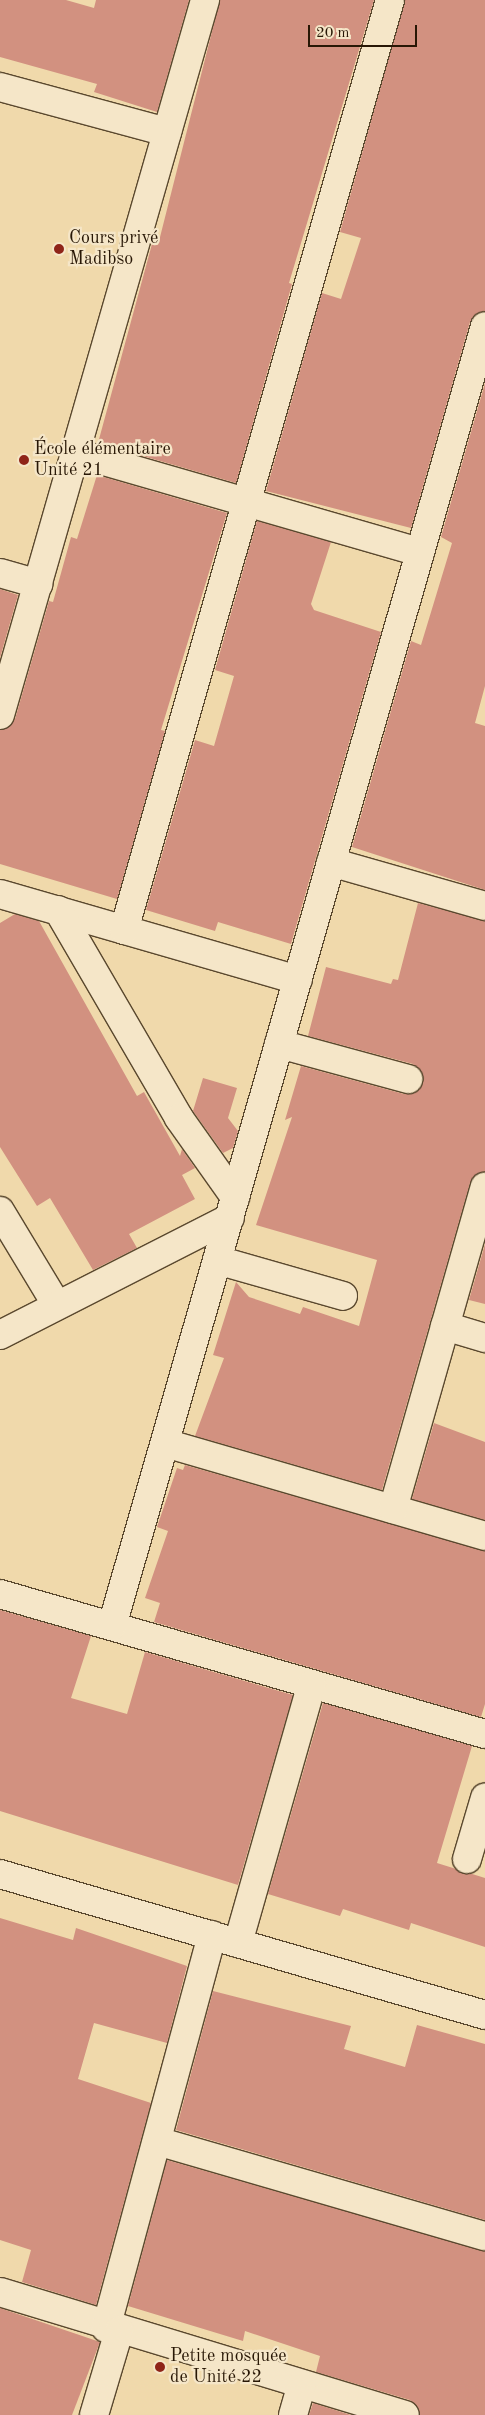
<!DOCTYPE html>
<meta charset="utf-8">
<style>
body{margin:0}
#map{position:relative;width:485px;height:2415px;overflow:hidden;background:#f0d9ab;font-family:"Old Standard TT",serif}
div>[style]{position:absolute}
.building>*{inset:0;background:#d29180}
.roads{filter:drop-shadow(1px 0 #5a482e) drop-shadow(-1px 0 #5a482e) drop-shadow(0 1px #5a482e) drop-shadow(0 -1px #5a482e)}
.minor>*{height:28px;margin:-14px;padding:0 14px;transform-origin:14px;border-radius:14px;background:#f5e6c8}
.tertiary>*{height:28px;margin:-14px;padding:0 14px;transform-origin:14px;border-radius:14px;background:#f5e6c8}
.dots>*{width:14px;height:14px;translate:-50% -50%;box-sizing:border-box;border:2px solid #f5e6c8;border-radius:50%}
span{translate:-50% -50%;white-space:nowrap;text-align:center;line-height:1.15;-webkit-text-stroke:4.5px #f5e6c8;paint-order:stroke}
.poi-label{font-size:18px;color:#281705}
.left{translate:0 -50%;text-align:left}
.scale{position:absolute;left:308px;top:25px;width:109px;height:22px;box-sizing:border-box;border:2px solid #281705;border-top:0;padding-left:6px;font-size:15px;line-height:18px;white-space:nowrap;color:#281705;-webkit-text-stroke:4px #f5e6c8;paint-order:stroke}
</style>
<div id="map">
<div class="building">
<div style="clip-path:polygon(0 0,66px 0,94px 8px,96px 0,189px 0,157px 112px,94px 92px,97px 84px,0 57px)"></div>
<div style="clip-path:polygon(220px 0,374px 0,289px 283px,292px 284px,236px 483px,98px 443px,152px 244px,158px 245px)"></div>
<div style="clip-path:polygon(405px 0,485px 0,485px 311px,470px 322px,411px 528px,266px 491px,322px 293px,341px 299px,361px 238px,340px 232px)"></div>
<div style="clip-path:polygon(485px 383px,485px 686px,475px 723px,485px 726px,485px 890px,352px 847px,411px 641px,421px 645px,452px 543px,441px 537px)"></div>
<div style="clip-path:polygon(97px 475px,227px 513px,161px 730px,165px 731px,117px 899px,0 864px,0 730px,15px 719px,49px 601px,53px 602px,71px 537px,77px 539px)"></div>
<div style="clip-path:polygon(257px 521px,331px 542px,311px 604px,314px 610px,381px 632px,291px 944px,218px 922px,215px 931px,146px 910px,195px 740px,214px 746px,234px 676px,215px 670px)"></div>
<div style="clip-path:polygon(0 589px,18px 595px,0 658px)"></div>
<div style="clip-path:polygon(418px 903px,485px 921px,485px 1172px,470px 1183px,382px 1490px,195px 1436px,224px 1358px,213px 1355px,236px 1282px,249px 1297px,300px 1314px,303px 1307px,359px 1326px,377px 1260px,256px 1225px,292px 1117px,285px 1120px,301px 1066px,404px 1094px,412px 1094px,423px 1084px,423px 1075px,413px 1064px,308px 1036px,326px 967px,391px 984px,393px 979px,398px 980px)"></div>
<div style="clip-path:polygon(15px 914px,39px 921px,137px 1096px,144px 1092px,180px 1156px,182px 1149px,195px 1168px,182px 1175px,195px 1199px,129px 1234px,137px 1248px,93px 1270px,50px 1198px,37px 1206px,0 1147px,0 923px)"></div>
<div style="clip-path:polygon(203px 1078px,237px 1088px,228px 1118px,238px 1131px,233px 1148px,223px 1153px,193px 1111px)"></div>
<div style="clip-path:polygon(485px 1244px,485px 1304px,469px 1300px)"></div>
<div style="clip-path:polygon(434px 1423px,485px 1442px,485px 1520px,412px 1499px)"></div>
<div style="clip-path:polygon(185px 1465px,485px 1551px,485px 1704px,481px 1717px,154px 1622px,160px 1603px,145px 1598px,168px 1531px,157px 1527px,177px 1468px,183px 1470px)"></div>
<div style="clip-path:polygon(0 1610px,91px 1636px,71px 1698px,127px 1714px,145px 1652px,293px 1695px,238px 1885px,0 1811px)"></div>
<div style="clip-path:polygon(323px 1703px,472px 1746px,437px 1863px,485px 1878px,485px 1947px,411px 1923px,409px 1930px,343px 1909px,340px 1916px,268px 1894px)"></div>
<div style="clip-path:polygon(0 1918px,73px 1940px,76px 1928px,187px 1966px,167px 2043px,94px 2023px,78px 2079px,151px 2103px,96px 2305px,22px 2282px,31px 2250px,0 2240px)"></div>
<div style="clip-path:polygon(213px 1991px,351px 2026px,344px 2049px,405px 2067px,417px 2025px,485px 2044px,485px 2220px,176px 2130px)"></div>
<div style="clip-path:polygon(167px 2160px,485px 2251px,485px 2415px,420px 2415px,410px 2400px,316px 2372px,320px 2356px,245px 2331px,243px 2341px,128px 2306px)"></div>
<div style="clip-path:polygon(0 2308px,100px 2342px,72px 2415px,0 2415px)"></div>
<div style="clip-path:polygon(313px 2403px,351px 2415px,309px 2415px)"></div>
</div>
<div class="roads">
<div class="minor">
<div style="left:0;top:87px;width:173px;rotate:15.1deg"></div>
<div style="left:76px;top:453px;width:358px;rotate:16.1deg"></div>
<div style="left:0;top:573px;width:40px;rotate:16deg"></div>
<div style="left:0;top:715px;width:744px;rotate:-74deg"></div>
<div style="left:331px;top:862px;width:160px;rotate:15.9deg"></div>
<div style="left:0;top:894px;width:310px;rotate:16.1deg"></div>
<div style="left:58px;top:910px;width:241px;rotate:59.8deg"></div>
<div style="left:179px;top:1118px;width:97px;rotate:54.7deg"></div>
<div style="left:124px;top:930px;width:967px;rotate:-74.04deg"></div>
<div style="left:279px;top:1044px;width:134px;rotate:15.2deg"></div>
<div style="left:0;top:1211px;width:109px;rotate:58.9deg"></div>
<div style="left:217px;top:1260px;width:131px;rotate:15.9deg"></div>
<div style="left:445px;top:1326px;width:42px;rotate:16.7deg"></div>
<div style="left:0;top:1335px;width:258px;rotate:-27deg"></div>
<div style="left:165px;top:1443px;width:333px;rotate:16.2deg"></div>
<div style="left:393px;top:1509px;width:335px;rotate:-74.1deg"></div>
<div style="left:0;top:1594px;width:505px;rotate:16.1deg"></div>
<div style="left:112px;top:1626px;width:1352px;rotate:-73.99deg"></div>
<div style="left:467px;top:1859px;width:64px;rotate:-73.6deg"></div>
<div style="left:238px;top:1943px;width:269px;rotate:-74.1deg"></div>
<div style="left:157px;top:2141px;width:341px;rotate:16.2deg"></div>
<div style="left:0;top:2292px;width:423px;rotate:16.9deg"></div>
<div style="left:106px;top:2328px;width:407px;rotate:-74.9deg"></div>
<div style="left:94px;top:2415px;width:88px;rotate:-73.4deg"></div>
<div style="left:293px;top:2415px;width:32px;rotate:-74deg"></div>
</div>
<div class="tertiary">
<div style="left:0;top:1874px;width:505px;rotate:16.21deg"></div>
</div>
</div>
<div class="dots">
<div style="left:59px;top:249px;background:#8f2418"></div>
<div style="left:24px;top:460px;background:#8f2418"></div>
<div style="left:160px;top:2367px;background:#8f2418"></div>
</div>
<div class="poi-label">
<span class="left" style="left:69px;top:249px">Cours privé<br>Madibso</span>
<span class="left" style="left:34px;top:460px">École élémentaire<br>Unité 21</span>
<span class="left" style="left:170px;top:2367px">Petite mosquée<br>de Unité 22</span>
</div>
<div class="scale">20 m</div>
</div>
